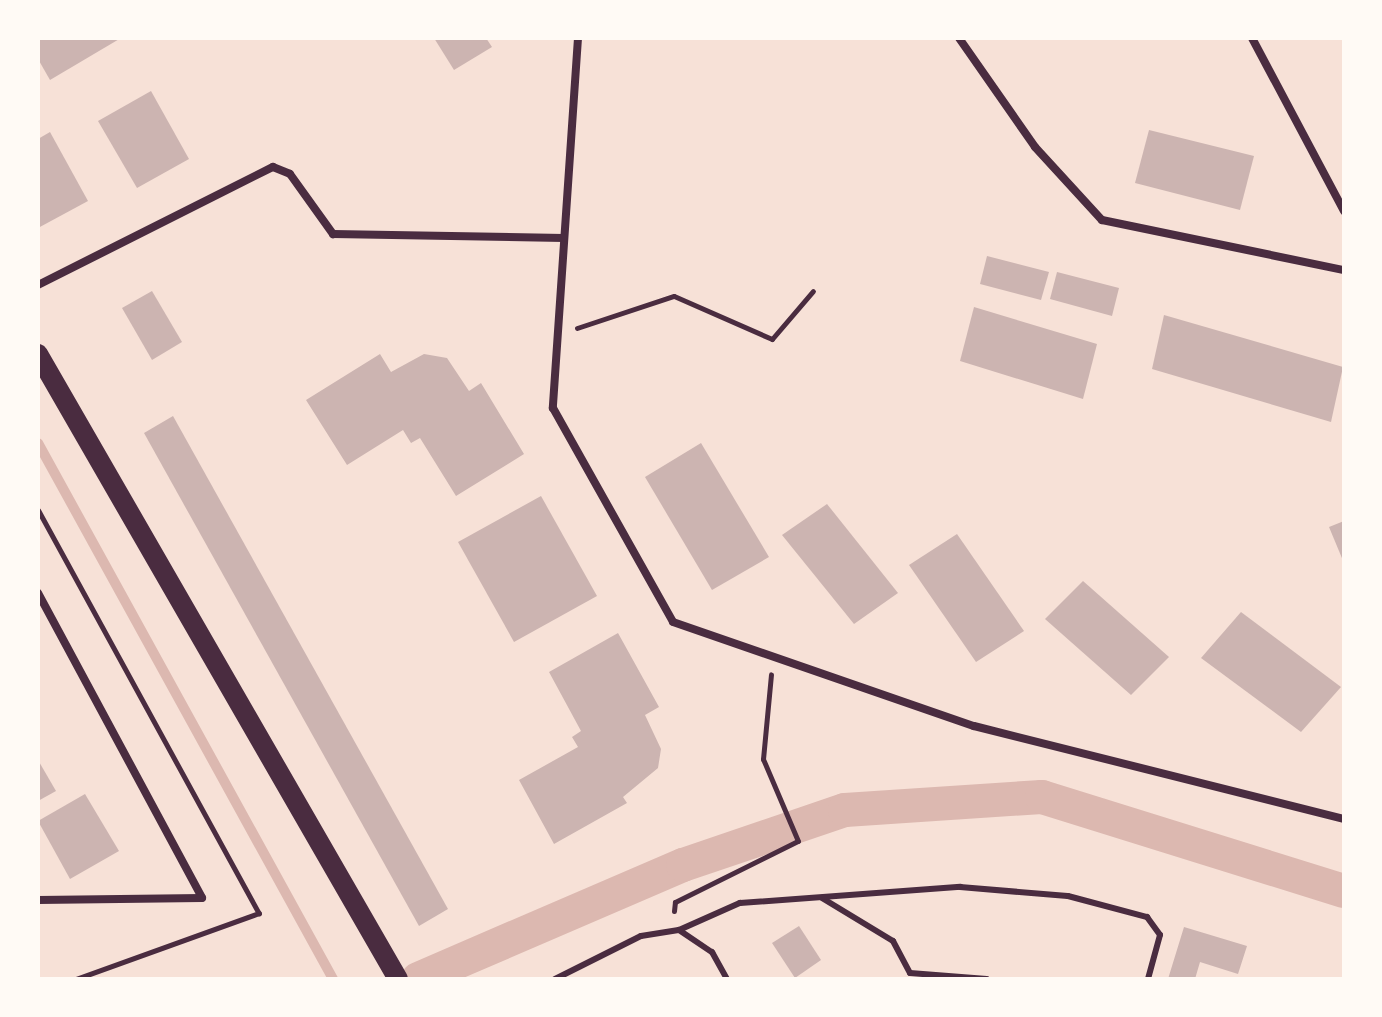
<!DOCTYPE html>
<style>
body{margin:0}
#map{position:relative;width:1382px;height:1017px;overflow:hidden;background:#f7e1d7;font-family:Quicksand,sans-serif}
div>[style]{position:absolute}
.stream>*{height:10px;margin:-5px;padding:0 5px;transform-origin:5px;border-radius:5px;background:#dcb8b0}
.canal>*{height:34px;margin:-17px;padding:0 17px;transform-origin:17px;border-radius:17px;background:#dcb8b0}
.building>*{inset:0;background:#ccb4b1}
.path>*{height:5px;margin:-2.5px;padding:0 2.5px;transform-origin:2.5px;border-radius:2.5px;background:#4a2c40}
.service>*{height:6px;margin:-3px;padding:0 3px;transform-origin:3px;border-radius:3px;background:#4a2c40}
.minor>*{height:8px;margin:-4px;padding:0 4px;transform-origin:4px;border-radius:4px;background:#4a2c40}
.primary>*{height:20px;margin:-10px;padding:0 10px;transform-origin:10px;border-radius:10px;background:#4a2c40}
span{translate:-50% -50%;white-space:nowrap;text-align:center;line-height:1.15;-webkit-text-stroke:8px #fffaf5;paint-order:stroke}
.frame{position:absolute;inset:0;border:40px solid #fffaf5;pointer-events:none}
</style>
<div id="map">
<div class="stream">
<div style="left:38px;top:443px;width:612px;rotate:61.17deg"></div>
</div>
<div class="canal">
<div style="left:418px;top:979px;width:288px;rotate:-23.3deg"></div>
<div style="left:683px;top:865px;width:171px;rotate:-18.8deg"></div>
<div style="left:845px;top:810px;width:197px;rotate:-3.8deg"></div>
<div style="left:1042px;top:797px;width:316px;rotate:17.3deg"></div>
</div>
<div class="building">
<div style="clip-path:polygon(38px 38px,121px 38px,50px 80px,38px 59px)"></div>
<div style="clip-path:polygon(434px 38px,486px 38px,492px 47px,454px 70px)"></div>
<div style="clip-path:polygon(151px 91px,189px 159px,137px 188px,98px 121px)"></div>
<div style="clip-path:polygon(1149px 130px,1254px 156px,1240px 210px,1135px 183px)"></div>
<div style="clip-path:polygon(50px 132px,88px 201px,38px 228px,38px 139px)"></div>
<div style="clip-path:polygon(987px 256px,1049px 272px,1041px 300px,980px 284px)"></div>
<div style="clip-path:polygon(1057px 272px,1119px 288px,1112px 316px,1050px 299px)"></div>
<div style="clip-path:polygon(152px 291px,182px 342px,152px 360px,122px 308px)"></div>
<div style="clip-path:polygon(974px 307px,1097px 344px,1083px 399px,960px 361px)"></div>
<div style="clip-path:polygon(1164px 315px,1343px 367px,1331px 422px,1152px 369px)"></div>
<div style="clip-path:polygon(380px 354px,391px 372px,424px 354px,447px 358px,469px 391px,481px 383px,524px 454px,456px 496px,420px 438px,411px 443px,403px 430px,347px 465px,306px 400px)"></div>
<div style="clip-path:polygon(173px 416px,448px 909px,419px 926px,144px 433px)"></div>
<div style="clip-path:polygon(701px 443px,769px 557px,712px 590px,645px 477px)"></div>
<div style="clip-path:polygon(541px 496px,597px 596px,514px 642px,458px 542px)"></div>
<div style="clip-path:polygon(827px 504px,898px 593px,854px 624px,782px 535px)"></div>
<div style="clip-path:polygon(1344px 521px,1344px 563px,1329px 527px)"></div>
<div style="clip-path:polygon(957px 534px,1024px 631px,976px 662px,909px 565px)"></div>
<div style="clip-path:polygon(1083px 581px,1169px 657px,1131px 695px,1045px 619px)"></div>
<div style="clip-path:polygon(1241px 612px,1341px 687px,1301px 732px,1201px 658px)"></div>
<div style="clip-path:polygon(618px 633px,659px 707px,645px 715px,661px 749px,658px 768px,623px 797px,627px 803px,554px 844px,519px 780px,578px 747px,572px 737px,581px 731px,549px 672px)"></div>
<div style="clip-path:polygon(38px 760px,56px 791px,38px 801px)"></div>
<div style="clip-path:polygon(85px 794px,119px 851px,70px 879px,38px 821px)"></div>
<div style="clip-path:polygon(799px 926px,821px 960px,795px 978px,772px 943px)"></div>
<div style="clip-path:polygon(1184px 927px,1247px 946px,1238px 974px,1200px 962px,1195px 979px,1168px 979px)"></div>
</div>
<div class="path">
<div style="left:577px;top:328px;width:102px;rotate:-18.3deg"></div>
<div style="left:674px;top:296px;width:107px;rotate:23.7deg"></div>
<div style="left:772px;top:339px;width:63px;rotate:-49.5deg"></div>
<div style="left:38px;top:510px;width:460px;rotate:61.3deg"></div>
<div style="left:259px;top:913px;width:195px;rotate:160.2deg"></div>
<div style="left:674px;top:911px;width:9px;rotate:-84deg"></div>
<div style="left:675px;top:902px;width:137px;rotate:-26.4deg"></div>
<div style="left:798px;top:841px;width:89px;rotate:-113.1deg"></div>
<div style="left:763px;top:759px;width:85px;rotate:-84.6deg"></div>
</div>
<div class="service">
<div style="left:822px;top:898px;width:83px;rotate:31.2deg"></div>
<div style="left:893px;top:941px;width:36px;rotate:62deg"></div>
<div style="left:910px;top:973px;width:77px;rotate:4.5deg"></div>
<div style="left:679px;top:930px;width:40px;rotate:34deg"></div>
<div style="left:712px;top:952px;width:31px;rotate:61deg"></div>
<div style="left:555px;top:979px;width:96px;rotate:-26.6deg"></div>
<div style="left:641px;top:936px;width:38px;rotate:-9deg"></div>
<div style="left:679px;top:930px;width:67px;rotate:-23.9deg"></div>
<div style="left:740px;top:903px;width:221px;rotate:-4.2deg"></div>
<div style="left:960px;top:887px;width:108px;rotate:4.8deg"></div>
<div style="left:1068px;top:896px;width:82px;rotate:14.9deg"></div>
<div style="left:1147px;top:917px;width:22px;rotate:54deg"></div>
<div style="left:1160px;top:935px;width:46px;rotate:105.3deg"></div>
</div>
<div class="minor">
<div style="left:578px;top:38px;width:371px;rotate:93.9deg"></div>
<div style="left:553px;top:408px;width:245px;rotate:60.7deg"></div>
<div style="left:673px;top:622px;width:318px;rotate:19.1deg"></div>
<div style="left:974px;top:726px;width:382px;rotate:14.1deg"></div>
<div style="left:959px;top:38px;width:133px;rotate:55.1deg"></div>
<div style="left:1035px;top:147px;width:99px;rotate:47.5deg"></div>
<div style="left:1102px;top:220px;width:247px;rotate:11.7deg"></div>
<div style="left:1252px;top:38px;width:196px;rotate:62deg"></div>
<div style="left:38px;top:285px;width:263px;rotate:-26.7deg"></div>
<div style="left:273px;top:167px;width:18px;rotate:22deg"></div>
<div style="left:290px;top:174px;width:74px;rotate:54.4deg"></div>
<div style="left:333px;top:234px;width:231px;rotate:1deg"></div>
<div style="left:38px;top:593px;width:346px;rotate:61.7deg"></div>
<div style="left:202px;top:898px;width:164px;rotate:179.3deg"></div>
</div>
<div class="primary">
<div style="left:38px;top:354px;width:721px;rotate:60.06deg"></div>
</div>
<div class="frame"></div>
</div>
